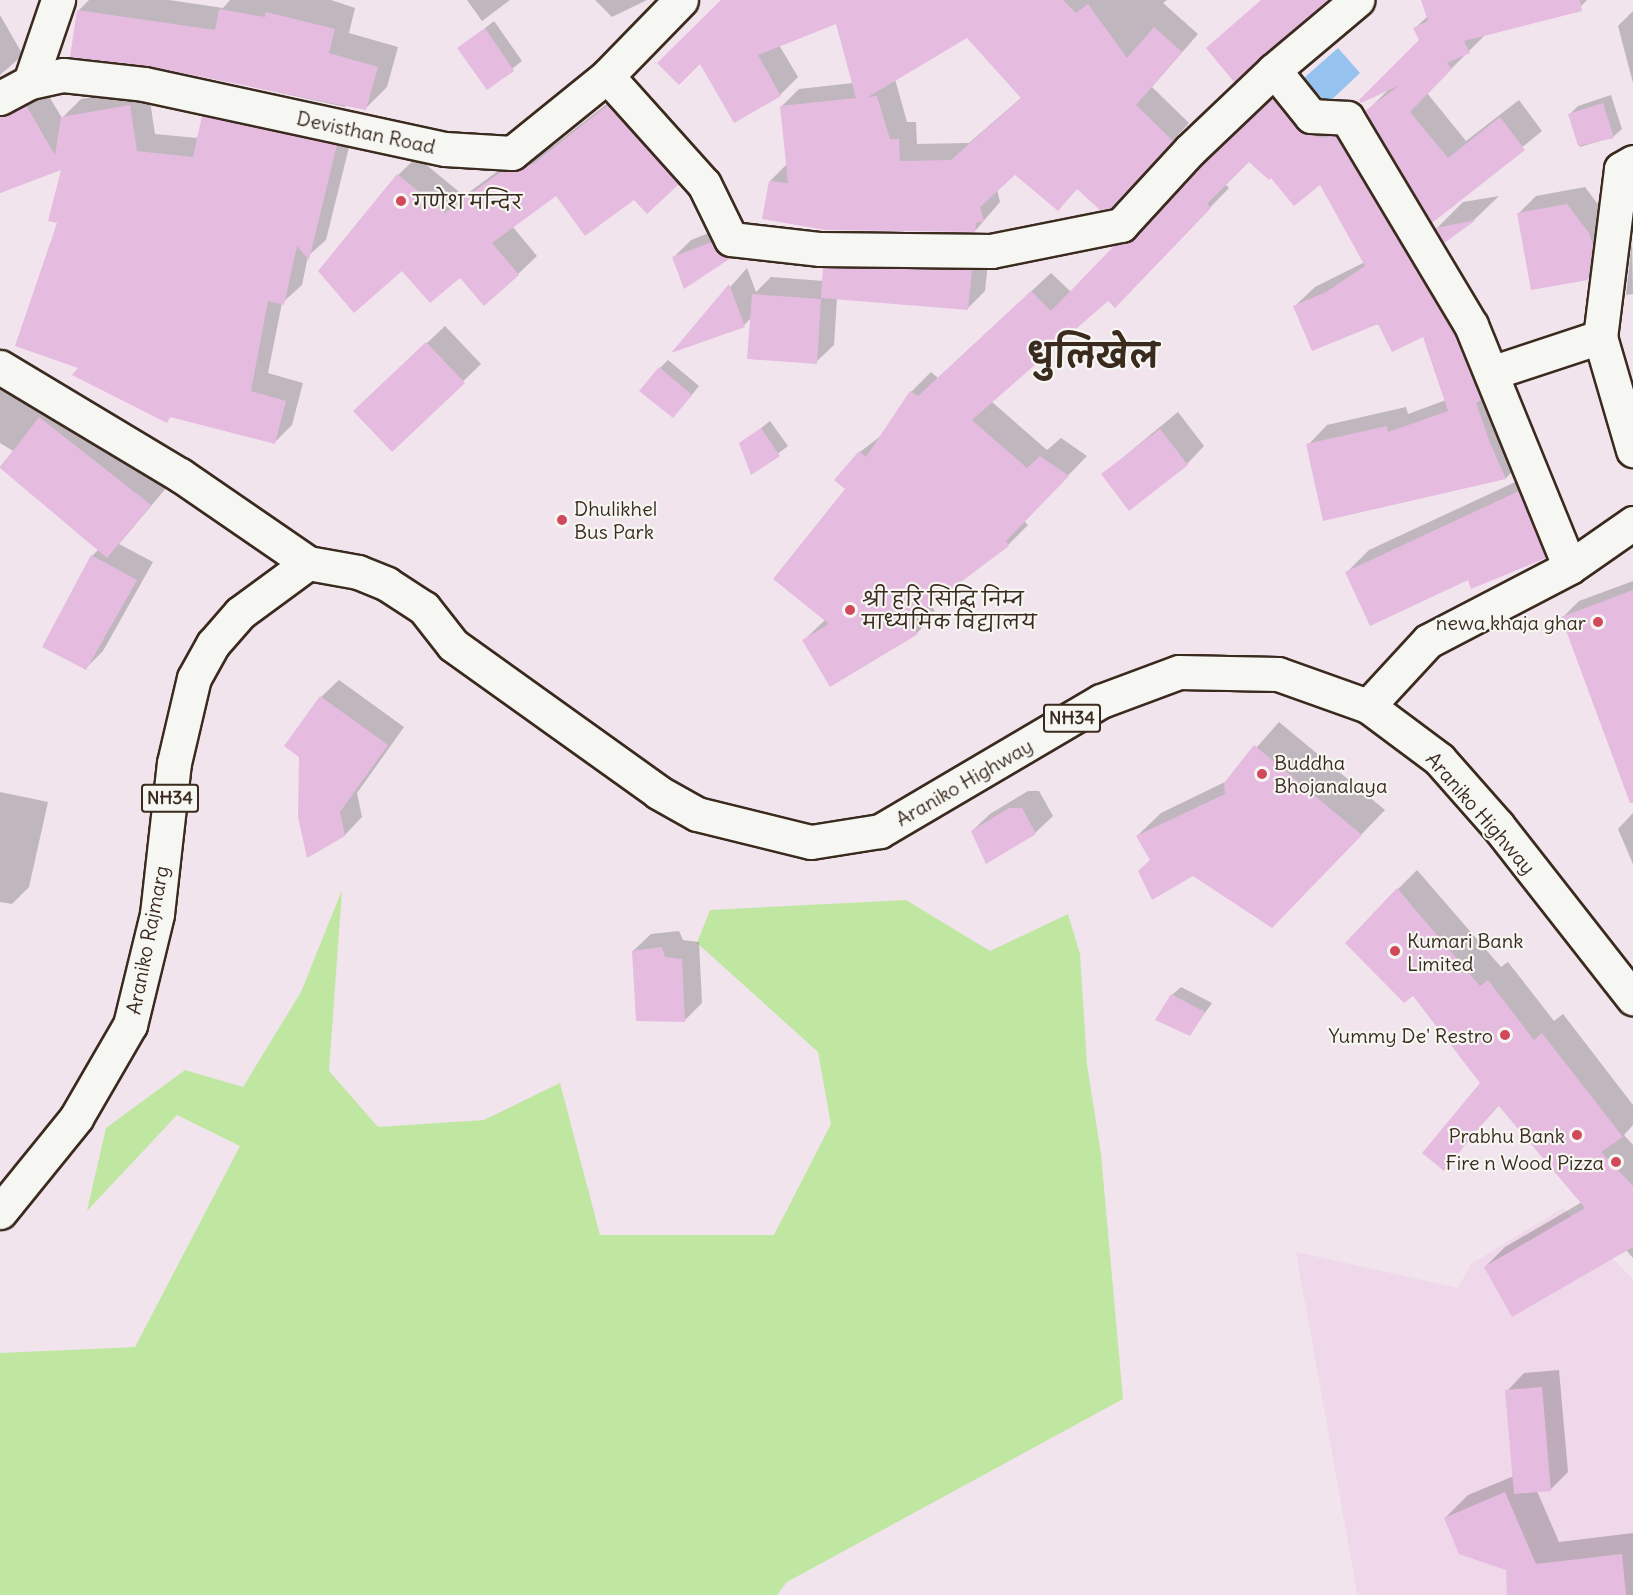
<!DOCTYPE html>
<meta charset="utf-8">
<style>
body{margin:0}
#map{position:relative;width:1633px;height:1595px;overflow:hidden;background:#f1e4ed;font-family:Delius,"Playpen Sans Deva",sans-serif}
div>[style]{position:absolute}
.built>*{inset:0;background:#eed8e9}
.green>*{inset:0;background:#c0e7a2}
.water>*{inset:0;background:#95c2ef}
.shadow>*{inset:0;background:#0003}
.building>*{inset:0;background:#e6bbe0}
.roads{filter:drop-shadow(2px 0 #3b2a1e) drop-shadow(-2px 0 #3b2a1e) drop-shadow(0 2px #3b2a1e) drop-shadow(0 -2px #3b2a1e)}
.minor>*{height:33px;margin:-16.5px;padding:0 16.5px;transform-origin:16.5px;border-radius:16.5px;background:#f6f6f2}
.highway>*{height:33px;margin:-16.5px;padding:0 16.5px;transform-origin:16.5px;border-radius:16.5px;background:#f6f6f2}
.dots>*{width:16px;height:16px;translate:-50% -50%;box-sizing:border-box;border:3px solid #f6f6f2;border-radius:50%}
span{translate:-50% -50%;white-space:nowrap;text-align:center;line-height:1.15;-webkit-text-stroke:4.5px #f6f6f2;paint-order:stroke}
.shield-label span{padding:2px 4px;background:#f6f6f2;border:2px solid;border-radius:4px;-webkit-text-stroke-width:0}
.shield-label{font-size:18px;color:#3b2a1e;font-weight:700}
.street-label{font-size:20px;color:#3b2a1e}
.poi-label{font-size:20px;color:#3b2a1e}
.left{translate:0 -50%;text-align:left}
.right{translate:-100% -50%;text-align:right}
.town-label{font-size:32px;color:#3b2a1e;font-weight:700}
</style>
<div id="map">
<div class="built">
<div style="clip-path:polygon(1563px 1208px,1633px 1279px,1633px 1595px,1361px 1595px,1357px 1592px,1296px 1252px,1458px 1288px,1471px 1264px)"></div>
</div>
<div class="green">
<div style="clip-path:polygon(342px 890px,329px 1071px,378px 1127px,484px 1120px,560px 1083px,600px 1235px,774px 1235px,831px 1124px,818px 1052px,697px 943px,710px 910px,906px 900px,990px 951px,1068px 914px,1080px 954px,1087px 1064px,1101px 1154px,1123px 1399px,787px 1582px,777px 1595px,0 1595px,0 1353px,135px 1347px,240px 1146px,177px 1115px,87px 1211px,106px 1128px,185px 1070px,243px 1087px,301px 992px)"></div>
</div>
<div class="water">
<div style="clip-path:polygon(1338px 48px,1360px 73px,1327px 104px,1304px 78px)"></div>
</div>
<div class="shadow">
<div style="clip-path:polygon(89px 0,169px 0,223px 8px,230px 0,331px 0,355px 8px,349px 33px,398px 47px,387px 87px,366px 108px,348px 103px,345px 107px,148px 64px,79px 10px)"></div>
<div style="clip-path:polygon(467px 0,510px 0,482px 21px)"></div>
<div style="clip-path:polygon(595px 0,647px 0,612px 17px)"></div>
<div style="clip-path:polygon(evenodd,723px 0,1167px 0,1163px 3px,1198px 34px,1152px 87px,1189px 123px,1129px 189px,1078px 188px,1058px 209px,1015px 173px,997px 189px,1000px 202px,975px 231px,770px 181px,787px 164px,781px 107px,799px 89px,853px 83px,837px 22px,779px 45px,798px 77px,780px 95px,735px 121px,723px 0,968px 36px,1022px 97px,969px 143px,917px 144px,916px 122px,907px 122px,895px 79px,968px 36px)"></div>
<div style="clip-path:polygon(1422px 0,1587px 0,1576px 11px,1487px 33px,1427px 93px,1466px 141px,1519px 100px,1542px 131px,1432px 221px,1367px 111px,1389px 89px,1421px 40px,1415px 28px,1428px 16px)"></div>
<div style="clip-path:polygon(1633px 11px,1633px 83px,1618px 26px)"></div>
<div style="clip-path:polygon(0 15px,23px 55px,0 75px)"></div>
<div style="clip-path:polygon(494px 21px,522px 61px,488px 88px,459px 49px)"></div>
<div style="clip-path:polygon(evenodd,1292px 79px,1342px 119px,1525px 458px,1506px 478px,1324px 519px,1308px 445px,1327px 425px,1406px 407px,1408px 414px,1446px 400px,1423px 335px,1295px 306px,1315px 287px,1365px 262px,1320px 183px,1271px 176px,1249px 160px,1225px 184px,1229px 188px,1134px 286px,1108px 299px,991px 401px,1047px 450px,1061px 438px,1087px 456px,1024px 521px,1028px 525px,1008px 545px,930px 603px,936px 613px,917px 633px,804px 640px,825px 620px,847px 489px,860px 452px,882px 435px,911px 392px,931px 372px,938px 378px,1051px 273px,1071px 292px,1136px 226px,1154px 220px,1292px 79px,907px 613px,917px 629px,913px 629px,907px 613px)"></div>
<div style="clip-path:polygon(44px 88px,62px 118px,81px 99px,148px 88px,155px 134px,197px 138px,204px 117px,222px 99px,354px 127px,326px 240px,308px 256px,302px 285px,282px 303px,268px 373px,303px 383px,292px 425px,274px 443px,172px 416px,166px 421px,59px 222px,63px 168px,0 193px,0 103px)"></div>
<div style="clip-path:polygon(627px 88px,696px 165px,678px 183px,634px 198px,556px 194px,512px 226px,537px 256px,518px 274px,398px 175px,417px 157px,464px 196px,522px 153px,553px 146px)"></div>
<div style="clip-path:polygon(1611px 95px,1622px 129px,1613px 137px,1580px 147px,1570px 114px,1578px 106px)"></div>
<div style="clip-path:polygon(1585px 187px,1606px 215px,1605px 261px,1588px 278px,1519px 213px,1536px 196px)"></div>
<div style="clip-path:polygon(1499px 196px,1475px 219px,1444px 241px,1437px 228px,1463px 202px)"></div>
<div style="clip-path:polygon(729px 225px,747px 240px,731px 257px,684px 287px,674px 257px,691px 240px)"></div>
<div style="clip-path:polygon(1632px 241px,1633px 294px,1626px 295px)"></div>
<div style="clip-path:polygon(842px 251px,989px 253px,985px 291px,968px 308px,837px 298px,834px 345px,816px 362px,751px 318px,744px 325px,676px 349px,747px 268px,756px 292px,771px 277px,824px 281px,825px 268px)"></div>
<div style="clip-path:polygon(445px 326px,481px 364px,392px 450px,373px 394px)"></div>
<div style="clip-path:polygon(668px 360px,699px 386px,681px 408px,660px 368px)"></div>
<div style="clip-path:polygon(0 377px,57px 401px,167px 487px,119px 544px,153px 562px,103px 651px,86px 668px,92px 556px,99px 549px,0 467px,13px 451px,0 443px)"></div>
<div style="clip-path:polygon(1178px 412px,1204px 446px,1187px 464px,1103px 474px)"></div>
<div style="clip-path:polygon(770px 421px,788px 446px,752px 473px,741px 444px)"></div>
<div style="clip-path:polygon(1541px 470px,1567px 535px,1545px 557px,1347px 572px,1369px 550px)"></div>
<div style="clip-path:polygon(1633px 581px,1633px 761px,1563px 617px,1579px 601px)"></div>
<div style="clip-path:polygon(339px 680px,404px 727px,357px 793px,362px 817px,345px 835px,308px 856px,321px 697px)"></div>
<div style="clip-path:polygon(1279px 722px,1385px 810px,1296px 902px,1152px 860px,1137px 836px,1161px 813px,1227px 781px)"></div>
<div style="clip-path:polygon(1028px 791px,1039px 791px,1053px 816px,1035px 833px,972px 831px,990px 814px)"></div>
<div style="clip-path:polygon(0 792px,48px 802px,29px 887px,12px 904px,0 902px)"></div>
<div style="clip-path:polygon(1633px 813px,1633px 864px,1618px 829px)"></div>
<div style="clip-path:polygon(1417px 870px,1501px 967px,1508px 962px,1554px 1021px,1563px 1014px,1633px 1105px,1633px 1125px,1624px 1135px,1633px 1145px,1633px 1258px,1626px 1250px,1485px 1267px,1505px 1247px,1582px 1202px,1500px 1104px,1443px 1169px,1482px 1083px,1398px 889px)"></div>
<div style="clip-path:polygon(679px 931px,683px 940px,699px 942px,702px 1003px,685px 1020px,633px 951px,651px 934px)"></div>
<div style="clip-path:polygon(1181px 987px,1212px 1003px,1190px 1034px,1172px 995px)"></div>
<div style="clip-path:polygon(1559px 1370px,1568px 1472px,1550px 1490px,1537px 1491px,1559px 1542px,1633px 1533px,1633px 1595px,1525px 1595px,1532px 1577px,1445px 1518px,1468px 1495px,1514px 1476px,1507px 1391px,1524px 1373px)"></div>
</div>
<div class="building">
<div style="clip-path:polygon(evenodd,721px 0,1063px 0,1076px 13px,1088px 4px,1127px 58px,1154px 27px,1182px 52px,1136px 105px,1173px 141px,1111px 208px,1100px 210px,1077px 189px,1058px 211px,1015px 175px,980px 207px,984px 221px,976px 223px,975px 232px,826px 230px,762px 219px,769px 181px,788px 183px,780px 106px,856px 98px,836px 24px,758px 55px,781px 96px,734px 123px,700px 64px,679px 85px,657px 63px,721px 0,967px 38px,1021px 98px,951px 160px,900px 161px,899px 139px,890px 139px,877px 96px,868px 97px,967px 38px)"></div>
<div style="clip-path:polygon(1261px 0,1328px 0,1234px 82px,1206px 48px)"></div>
<div style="clip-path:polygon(1421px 0,1580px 0,1582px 11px,1464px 41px,1470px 53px,1447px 63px,1452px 69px,1410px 112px,1448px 158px,1500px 117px,1525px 150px,1432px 223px,1365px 111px,1400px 85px,1361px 103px,1359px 100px,1419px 40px,1413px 28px,1428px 21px)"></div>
<div style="clip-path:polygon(219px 9px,265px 17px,266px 12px,335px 29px,329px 53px,378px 67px,366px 110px,148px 66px,70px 57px,77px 10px,215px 30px)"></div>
<div style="clip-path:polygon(485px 28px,514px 71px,487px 90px,457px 48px)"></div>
<div style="clip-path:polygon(1272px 98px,1302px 132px,1322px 138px,1336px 136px,1454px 333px,1481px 400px,1476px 403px,1490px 443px,1506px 479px,1323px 521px,1306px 444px,1387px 426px,1388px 432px,1448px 411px,1423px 337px,1392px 352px,1378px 324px,1312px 351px,1293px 306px,1326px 292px,1365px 266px,1320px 185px,1294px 206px,1271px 178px,1269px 180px,1249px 162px,1207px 204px,1211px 208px,1115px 308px,1108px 301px,972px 420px,1027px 468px,1040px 456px,1069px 476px,1006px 541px,1009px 546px,910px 620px,918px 634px,830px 687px,802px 640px,829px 624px,773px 579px,845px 489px,834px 480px,859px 451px,866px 457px,910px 391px,918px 396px,1031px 291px,1051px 311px,1115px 245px,1135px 238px,1203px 163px)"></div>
<div style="clip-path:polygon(1603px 103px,1614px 138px,1578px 146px,1568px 114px)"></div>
<div style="clip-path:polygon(26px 105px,55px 155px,61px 117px,130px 105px,137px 151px,193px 157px,202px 116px,337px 145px,309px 260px,297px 246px,284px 305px,268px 301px,251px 391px,286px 401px,275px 444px,170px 417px,167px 423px,72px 375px,78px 368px,15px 346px,57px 223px,48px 221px,61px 170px,0 193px,0 117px)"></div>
<div style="clip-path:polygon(608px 105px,679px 184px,647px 214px,634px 200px,585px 236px,556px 196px,492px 243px,519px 275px,484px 306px,460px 278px,430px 303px,402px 271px,354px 313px,318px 271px,397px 174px,445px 213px,502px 171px,533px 164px)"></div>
<div style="clip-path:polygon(1567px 204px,1589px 233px,1593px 245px,1588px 280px,1531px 290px,1517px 213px)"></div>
<div style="clip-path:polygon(1476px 220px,1444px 243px,1435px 228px)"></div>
<div style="clip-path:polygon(712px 242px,720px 254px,731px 258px,684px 289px,672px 257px)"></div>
<div style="clip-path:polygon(823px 268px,972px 270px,968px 310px,821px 298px)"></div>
<div style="clip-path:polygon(729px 284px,745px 327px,671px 353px)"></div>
<div style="clip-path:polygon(752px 294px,821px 299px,817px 364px,747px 359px)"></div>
<div style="clip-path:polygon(426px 342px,465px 383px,392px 452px,353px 411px)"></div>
<div style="clip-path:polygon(659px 367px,692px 395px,673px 418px,639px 391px)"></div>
<div style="clip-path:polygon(39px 417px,151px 505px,107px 558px,0 468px)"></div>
<div style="clip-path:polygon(761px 428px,780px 456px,751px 475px,739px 443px)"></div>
<div style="clip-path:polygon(1160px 429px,1188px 465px,1129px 511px,1101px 474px)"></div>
<div style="clip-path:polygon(1519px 491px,1546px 558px,1471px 589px,1468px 580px,1370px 626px,1345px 572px)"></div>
<div style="clip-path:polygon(91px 555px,137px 580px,86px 670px,42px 647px)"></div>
<div style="clip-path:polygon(1633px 590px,1633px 803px,1630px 803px,1561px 617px)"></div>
<div style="clip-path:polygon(320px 696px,388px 745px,340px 812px,345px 836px,307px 858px,298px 817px,299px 757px,284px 746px)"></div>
<div style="clip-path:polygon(1254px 745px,1362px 835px,1272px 928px,1193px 876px,1152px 900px,1138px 871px,1150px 860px,1136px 836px,1225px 794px,1224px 783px)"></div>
<div style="clip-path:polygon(1009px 808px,1022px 808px,1036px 834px,986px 864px,971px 831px)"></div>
<div style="clip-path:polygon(1397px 888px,1480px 986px,1488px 980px,1534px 1040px,1542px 1033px,1623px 1137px,1601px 1152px,1633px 1186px,1633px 1247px,1512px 1317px,1484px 1267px,1585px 1208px,1498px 1105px,1444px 1171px,1422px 1153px,1480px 1083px,1413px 996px,1404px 1003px,1345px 943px)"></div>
<div style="clip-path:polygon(662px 947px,665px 957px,682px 959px,685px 1022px,636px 1021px,632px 951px)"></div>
<div style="clip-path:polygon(1171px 994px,1205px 1012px,1190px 1036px,1155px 1020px)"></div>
<div style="clip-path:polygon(1542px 1387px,1551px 1491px,1514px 1494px,1505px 1390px)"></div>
<div style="clip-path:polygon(1505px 1492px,1536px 1564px,1622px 1554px,1626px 1595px,1507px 1595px,1506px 1570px,1459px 1554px,1444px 1518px)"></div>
</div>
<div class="roads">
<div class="minor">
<div style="left:1274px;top:70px;width:59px;rotate:51.2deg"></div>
<div style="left:1311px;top:116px;width:36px;rotate:3deg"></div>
<div style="left:1347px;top:118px;width:241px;rotate:59.1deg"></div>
<div style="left:1471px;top:325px;width:261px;rotate:67.8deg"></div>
<div style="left:607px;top:76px;width:145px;rotate:48.1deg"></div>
<div style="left:704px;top:184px;width:61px;rotate:63.9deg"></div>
<div style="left:731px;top:239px;width:90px;rotate:6.4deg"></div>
<div style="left:820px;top:249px;width:171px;rotate:0.7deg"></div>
<div style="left:991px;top:251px;width:133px;rotate:-11.3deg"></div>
<div style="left:1121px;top:225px;width:102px;rotate:-47.4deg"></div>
<div style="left:1190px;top:150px;width:116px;rotate:-43.6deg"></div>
<div style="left:1274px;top:70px;width:109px;rotate:-40.1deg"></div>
<div style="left:30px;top:82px;width:87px;rotate:-71.1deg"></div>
<div style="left:0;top:98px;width:34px;rotate:-28deg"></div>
<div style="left:30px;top:82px;width:34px;rotate:-12deg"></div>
<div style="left:63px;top:75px;width:81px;rotate:6.3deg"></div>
<div style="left:144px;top:84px;width:308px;rotate:12.2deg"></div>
<div style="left:445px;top:149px;width:67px;rotate:3.4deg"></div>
<div style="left:512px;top:153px;width:122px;rotate:-39deg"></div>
<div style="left:607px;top:76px;width:106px;rotate:-45.8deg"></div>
<div style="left:1633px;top:162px;width:14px;rotate:150deg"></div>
<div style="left:1621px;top:169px;width:169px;rotate:97.1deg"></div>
<div style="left:1600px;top:337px;width:118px;rotate:73.7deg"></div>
<div style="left:0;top:367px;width:210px;rotate:31deg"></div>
<div style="left:180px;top:475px;width:155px;rotate:34.5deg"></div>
<div style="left:1491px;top:373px;width:115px;rotate:-18.3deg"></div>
<div style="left:1368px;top:706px;width:88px;rotate:-47.3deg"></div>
<div style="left:1428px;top:641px;width:160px;rotate:-27.5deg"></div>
<div style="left:1570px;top:567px;width:77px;rotate:-34.9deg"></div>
</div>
<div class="highway">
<div style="left:0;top:1212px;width:121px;rotate:-51deg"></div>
<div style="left:76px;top:1118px;width:108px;rotate:-59.9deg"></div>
<div style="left:130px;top:1025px;width:114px;rotate:-76.3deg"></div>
<div style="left:157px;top:914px;width:152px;rotate:-83.6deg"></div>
<div style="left:174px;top:763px;width:87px;rotate:-76.8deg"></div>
<div style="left:194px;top:678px;width:39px;rotate:-61deg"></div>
<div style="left:213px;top:644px;width:41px;rotate:-48.9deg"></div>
<div style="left:240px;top:613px;width:84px;rotate:-36.3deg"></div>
<div style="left:308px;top:563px;width:51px;rotate:10.2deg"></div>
<div style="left:358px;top:572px;width:31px;rotate:22deg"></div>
<div style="left:387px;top:584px;width:44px;rotate:33deg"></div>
<div style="left:424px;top:608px;width:47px;rotate:51.9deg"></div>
<div style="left:453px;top:645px;width:252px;rotate:35.6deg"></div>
<div style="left:658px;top:792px;width:45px;rotate:29.4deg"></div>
<div style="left:697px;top:814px;width:117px;rotate:13.8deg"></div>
<div style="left:811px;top:842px;width:70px;rotate:-9.1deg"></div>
<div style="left:880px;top:831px;width:256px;rotate:-30.5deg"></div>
<div style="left:1101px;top:701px;width:83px;rotate:-20.4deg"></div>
<div style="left:1179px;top:672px;width:99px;rotate:1.2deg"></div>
<div style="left:1278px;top:674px;width:96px;rotate:19.6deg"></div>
<div style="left:1368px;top:706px;width:89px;rotate:36.7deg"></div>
<div style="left:1439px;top:759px;width:89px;rotate:48.6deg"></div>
<div style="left:1498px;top:826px;width:219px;rotate:51.9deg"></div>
</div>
</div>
<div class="dots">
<div style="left:401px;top:201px;background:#d1495b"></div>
<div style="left:562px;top:520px;background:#d1495b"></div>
<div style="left:850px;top:610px;background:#d1495b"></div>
<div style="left:1598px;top:622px;background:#d1495b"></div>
<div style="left:1262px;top:774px;background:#d1495b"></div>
<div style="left:1395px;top:951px;background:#d1495b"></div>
<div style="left:1505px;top:1035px;background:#d1495b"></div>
<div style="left:1577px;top:1135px;background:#d1495b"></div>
<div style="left:1616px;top:1162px;background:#d1495b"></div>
</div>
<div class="shield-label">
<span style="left:1072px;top:718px">NH34</span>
<span style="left:170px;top:798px">NH34</span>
</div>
<div class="street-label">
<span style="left:366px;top:132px;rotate:12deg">Devisthan Road</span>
<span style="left:964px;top:782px;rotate:-30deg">Araniko Highway</span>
<span style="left:1481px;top:813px;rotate:49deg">Araniko Highway</span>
<span style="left:147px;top:940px;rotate:-79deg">Araniko Rajmarg</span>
</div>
<div class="poi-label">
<span class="left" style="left:413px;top:201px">गणेश मन्दिर</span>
<span class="left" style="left:574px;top:520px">Dhulikhel<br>Bus Park</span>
<span class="left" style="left:862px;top:610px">श्री हरि सिद्धि निम्न<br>माध्यमिक विद्यालय</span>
<span class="right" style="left:1586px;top:622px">newa khaja ghar</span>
<span class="left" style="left:1274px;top:774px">Buddha<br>Bhojanalaya</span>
<span class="left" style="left:1407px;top:952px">Kumari Bank<br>Limited</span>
<span class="right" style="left:1493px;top:1035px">Yummy De' Restro</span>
<span class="right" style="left:1565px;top:1135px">Prabhu Bank</span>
<span class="right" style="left:1604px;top:1162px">Fire n Wood Pizza</span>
</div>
<div class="town-label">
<span style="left:1093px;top:356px">धुलिखेल</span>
</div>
</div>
